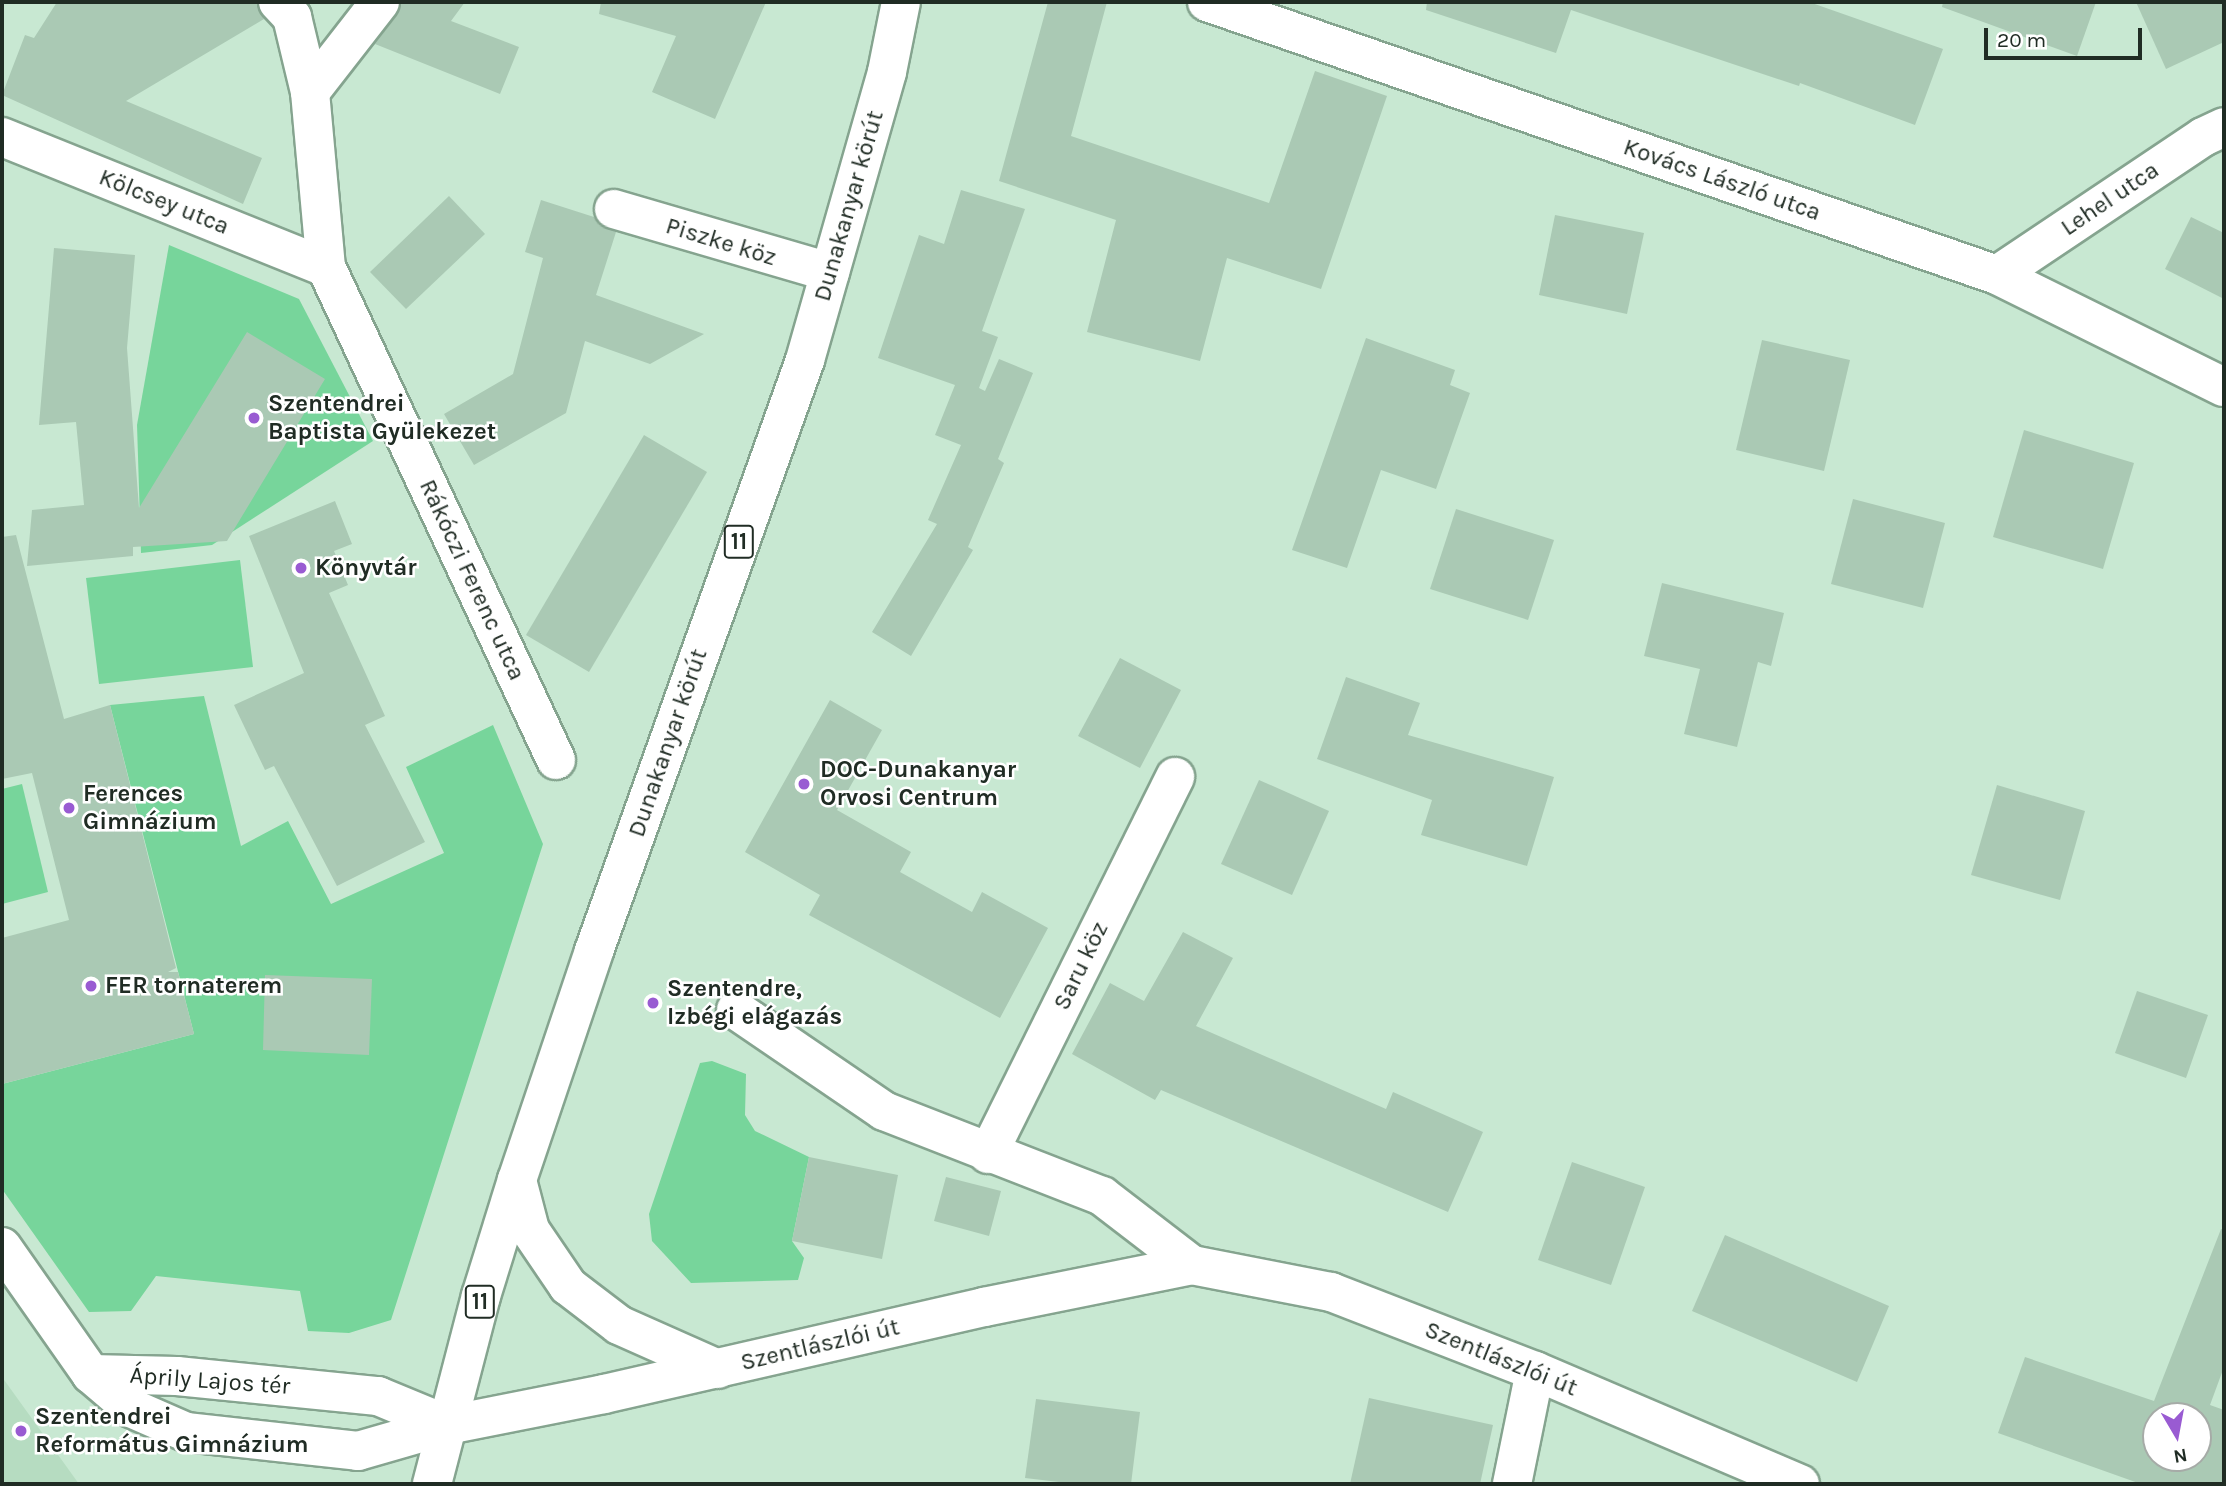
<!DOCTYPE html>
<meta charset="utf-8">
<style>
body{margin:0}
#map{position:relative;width:2226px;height:1486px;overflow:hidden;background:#c8e8d2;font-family:Karla,sans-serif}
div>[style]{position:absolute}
.built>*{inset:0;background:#b6dcc1}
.green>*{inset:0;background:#77d59b}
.building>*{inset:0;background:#aac9b4}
.roads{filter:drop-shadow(2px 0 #85a48f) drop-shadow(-2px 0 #85a48f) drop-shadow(0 2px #85a48f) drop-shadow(0 -2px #85a48f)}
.minor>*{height:38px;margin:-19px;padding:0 19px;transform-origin:19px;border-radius:19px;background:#fff}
.major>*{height:38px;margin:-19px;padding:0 19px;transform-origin:19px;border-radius:19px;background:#fff}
.dots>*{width:19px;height:19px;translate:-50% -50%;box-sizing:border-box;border:4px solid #fff;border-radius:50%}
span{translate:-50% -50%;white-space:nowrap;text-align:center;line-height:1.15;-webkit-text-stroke:5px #fff;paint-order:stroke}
.shield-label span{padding:2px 5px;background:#fff;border:2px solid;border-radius:5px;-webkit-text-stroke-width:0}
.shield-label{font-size:23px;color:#202c24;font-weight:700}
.street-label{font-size:24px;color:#202c24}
.poi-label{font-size:24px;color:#202c24;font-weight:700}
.left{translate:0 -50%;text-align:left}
.frame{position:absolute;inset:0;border:4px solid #202c24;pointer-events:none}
.north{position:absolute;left:2142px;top:1402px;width:70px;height:70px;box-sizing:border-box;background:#fff;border:2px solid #a6aba7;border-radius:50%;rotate:170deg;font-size:19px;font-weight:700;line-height:28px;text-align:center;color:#202c24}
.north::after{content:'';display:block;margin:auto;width:24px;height:32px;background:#995bd2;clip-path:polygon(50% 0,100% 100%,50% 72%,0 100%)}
.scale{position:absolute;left:1984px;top:28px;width:158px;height:32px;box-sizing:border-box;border:4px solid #202c24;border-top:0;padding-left:9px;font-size:21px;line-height:24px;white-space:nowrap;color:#202c24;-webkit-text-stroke:5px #fff;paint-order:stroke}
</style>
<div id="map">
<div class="built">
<div style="clip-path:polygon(2px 1377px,79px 1484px,2px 1484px)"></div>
</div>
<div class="green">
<div style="clip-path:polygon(169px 245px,299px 299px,373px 441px,212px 545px,141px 553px,137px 425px)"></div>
<div style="clip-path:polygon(240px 560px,253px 667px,99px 684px,86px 578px)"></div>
<div style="clip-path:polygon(204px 696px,241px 846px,288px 821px,331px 904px,444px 853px,406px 767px,493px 725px,543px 844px,391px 1320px,349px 1333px,308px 1331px,300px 1291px,156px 1276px,131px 1311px,89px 1312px,2px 1189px,2px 1084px,194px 1034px,110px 705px)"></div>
<div style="clip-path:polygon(22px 784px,48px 892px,2px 904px,2px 789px)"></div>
<div style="clip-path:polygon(712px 1061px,746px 1074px,745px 1115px,755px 1131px,809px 1157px,792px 1241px,804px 1258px,798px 1280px,691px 1283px,652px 1241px,649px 1214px,700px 1063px)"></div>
</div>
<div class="building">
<div style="clip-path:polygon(57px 2px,257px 2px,264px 19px,126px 101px,262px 158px,243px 204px,2px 95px,25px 35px,34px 38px)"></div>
<div style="clip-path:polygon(401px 2px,465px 2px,451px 21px,519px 47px,500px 94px,375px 44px,397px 15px)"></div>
<div style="clip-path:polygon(601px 2px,766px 2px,715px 119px,652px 92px,676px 36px,599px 14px)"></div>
<div style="clip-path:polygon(1048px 2px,1107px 2px,1071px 136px,1269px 203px,1315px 71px,1387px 96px,1321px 289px,1227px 258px,1200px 361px,1087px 332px,1116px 220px,999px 181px)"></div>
<div style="clip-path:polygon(1427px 2px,1809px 2px,1943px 49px,1915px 125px,1800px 83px,1799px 86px,1571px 10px,1556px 53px,1426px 10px)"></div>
<div style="clip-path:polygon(1943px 2px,2096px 2px,2077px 56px,1942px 7px)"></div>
<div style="clip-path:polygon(2136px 2px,2224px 2px,2224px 42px,2166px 69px)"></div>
<div style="clip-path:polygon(961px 190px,1025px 209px,982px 331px,998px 337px,979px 388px,985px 391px,999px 359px,1033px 373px,998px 459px,1004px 463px,968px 547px,973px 550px,911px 656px,872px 632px,937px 524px,928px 520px,961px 445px,935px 435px,955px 385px,878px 358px,919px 235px,944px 244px)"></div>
<div style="clip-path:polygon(449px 196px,485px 234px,406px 309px,370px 272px)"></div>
<div style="clip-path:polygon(541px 200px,594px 217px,599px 225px,616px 232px,596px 295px,704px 334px,650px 364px,585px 341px,566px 413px,474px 465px,444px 414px,513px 374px,543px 258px,525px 252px)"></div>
<div style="clip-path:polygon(1555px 215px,1644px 233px,1627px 314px,1539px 295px)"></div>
<div style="clip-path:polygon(2191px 217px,2224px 233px,2224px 299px,2165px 269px)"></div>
<div style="clip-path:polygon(54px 248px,135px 255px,127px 348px,139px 508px,247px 332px,325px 379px,227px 541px,133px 547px,133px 556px,27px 566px,32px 510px,84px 505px,76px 422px,39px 425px)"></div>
<div style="clip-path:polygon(1366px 338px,1455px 370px,1450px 385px,1470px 393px,1436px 489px,1381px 470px,1347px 568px,1292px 550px)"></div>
<div style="clip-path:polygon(1762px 340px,1850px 360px,1824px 471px,1736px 450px)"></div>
<div style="clip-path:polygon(2024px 430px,2134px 463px,2103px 569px,1993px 537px)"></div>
<div style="clip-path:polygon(644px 435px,707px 472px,589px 672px,526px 635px)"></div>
<div style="clip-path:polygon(1853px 499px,1945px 523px,1923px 608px,1831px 584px)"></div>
<div style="clip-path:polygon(335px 501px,352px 544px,334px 551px,348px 585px,329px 593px,385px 716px,365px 725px,425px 842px,337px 886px,274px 766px,265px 770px,234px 705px,304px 673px,249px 536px)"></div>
<div style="clip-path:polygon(1456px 509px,1554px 540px,1528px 620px,1430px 589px)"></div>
<div style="clip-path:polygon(16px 535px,64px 719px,110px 705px,176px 968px,168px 972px,178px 972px,194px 1034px,2px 1084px,2px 938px,69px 920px,32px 773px,2px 779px,2px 537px)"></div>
<div style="clip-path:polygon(1662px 583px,1784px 613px,1771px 666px,1758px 662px,1737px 747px,1684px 734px,1700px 669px,1644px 656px)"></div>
<div style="clip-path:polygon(1120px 658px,1181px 690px,1140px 768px,1078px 736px)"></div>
<div style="clip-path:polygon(1346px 677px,1420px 703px,1408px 735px,1554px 777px,1527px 866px,1421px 835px,1432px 800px,1317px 759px)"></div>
<div style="clip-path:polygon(830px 700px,882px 730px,837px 810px,911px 852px,900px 872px,972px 912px,982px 892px,1048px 928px,1000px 1018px,809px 915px,820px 895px,745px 852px)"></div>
<div style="clip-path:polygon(1259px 780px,1329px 811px,1292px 895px,1221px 864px)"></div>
<div style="clip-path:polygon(1997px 785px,2085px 811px,2060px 900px,1971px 875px)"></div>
<div style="clip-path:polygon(1183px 932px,1233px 958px,1196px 1026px,1386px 1109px,1393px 1092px,1483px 1132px,1448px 1212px,1161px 1090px,1155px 1100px,1072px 1054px,1110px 983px,1144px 1001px)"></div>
<div style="clip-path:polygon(265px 975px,372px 979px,369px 1055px,263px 1050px)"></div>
<div style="clip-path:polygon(2137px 991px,2208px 1015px,2186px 1078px,2115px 1053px)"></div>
<div style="clip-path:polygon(809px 1157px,898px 1175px,882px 1259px,792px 1241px)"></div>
<div style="clip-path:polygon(1572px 1162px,1645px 1187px,1611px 1285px,1538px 1260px)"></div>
<div style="clip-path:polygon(946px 1177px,1001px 1191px,989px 1236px,934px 1221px)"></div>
<div style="clip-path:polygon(evenodd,2221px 1229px,2224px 1230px,2224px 1367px,2210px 1405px,2224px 1410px,2224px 1484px,2141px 1484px,1998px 1433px,2025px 1357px,2154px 1401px,2221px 1229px,2156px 1416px,2198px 1416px,2198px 1458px,2156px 1458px,2156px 1416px)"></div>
<div style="clip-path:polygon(1725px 1235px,1889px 1306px,1857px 1382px,1692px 1311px)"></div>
<div style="clip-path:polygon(1369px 1398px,1493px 1425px,1480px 1484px,1350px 1484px)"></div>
<div style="clip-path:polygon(1036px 1399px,1140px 1412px,1131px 1484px,1076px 1484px,1025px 1478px)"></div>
</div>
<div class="roads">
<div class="minor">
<div style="left:278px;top:2px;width:21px;rotate:47deg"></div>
<div style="left:292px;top:17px;width:77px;rotate:76.5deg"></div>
<div style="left:310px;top:92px;width:176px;rotate:84.8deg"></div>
<div style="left:326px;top:267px;width:544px;rotate:64.99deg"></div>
<div style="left:1207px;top:2px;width:836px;rotate:19.06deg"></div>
<div style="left:1997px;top:275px;width:253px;rotate:26.3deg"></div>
<div style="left:310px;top:92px;width:114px;rotate:-52.1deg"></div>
<div style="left:2px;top:137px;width:349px;rotate:21.9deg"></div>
<div style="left:614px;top:209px;width:225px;rotate:16.3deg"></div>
<div style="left:1997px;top:275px;width:248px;rotate:-33.8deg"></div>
<div style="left:2203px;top:137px;width:23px;rotate:-25deg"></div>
<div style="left:736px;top:1010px;width:179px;rotate:34.3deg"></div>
<div style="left:884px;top:1111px;width:234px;rotate:21.3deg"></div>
<div style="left:1102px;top:1196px;width:113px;rotate:37.5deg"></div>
<div style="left:988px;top:1154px;width:421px;rotate:-63.6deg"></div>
<div style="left:2px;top:1247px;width:155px;rotate:55deg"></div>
<div style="left:91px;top:1374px;width:52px;rotate:40.4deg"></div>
<div style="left:131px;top:1408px;width:60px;rotate:23.6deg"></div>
<div style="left:186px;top:1432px;width:173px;rotate:6.3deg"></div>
<div style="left:358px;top:1451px;width:94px;rotate:-16.1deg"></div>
<div style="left:91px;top:1374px;width:86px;rotate:1.3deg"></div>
<div style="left:177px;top:1376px;width:202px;rotate:5.7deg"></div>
<div style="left:378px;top:1396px;width:76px;rotate:22.5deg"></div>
<div style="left:1512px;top:1484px;width:115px;rotate:-78.5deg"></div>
</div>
<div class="major">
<div style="left:517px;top:1180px;width:52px;rotate:75.4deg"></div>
<div style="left:530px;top:1230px;width:68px;rotate:55.8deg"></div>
<div style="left:568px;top:1286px;width:64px;rotate:37.4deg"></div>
<div style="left:619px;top:1325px;width:108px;rotate:24deg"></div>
<div style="left:448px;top:1425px;width:159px;rotate:-11.2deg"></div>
<div style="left:604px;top:1394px;width:390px;rotate:-12.9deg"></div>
<div style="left:984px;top:1307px;width:212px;rotate:-11.4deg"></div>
<div style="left:1192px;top:1265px;width:142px;rotate:11deg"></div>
<div style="left:1331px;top:1292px;width:219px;rotate:21.2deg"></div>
<div style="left:1535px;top:1371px;width:288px;rotate:23.1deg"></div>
<div style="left:432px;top:1484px;width:194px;rotate:-75.4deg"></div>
<div style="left:481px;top:1296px;width:121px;rotate:-72.8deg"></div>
<div style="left:517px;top:1180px;width:242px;rotate:-71.4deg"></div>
<div style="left:594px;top:951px;width:628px;rotate:-70.35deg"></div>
<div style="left:805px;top:360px;width:299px;rotate:-74.1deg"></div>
<div style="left:887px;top:72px;width:71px;rotate:-78.7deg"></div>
</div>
</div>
<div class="dots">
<div style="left:254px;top:418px;background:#995bd2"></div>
<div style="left:301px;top:568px;background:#995bd2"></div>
<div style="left:804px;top:784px;background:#995bd2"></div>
<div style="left:69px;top:808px;background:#995bd2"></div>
<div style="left:91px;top:986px;background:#995bd2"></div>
<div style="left:653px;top:1003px;background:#995bd2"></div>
<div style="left:21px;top:1431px;background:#995bd2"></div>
</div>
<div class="shield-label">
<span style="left:739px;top:542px">11</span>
<span style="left:480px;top:1302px">11</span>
</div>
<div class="street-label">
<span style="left:1722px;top:180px;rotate:19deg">Kovács László utca</span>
<span style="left:2110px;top:199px;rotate:-34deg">Lehel utca</span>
<span style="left:164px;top:202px;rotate:22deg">Kölcsey utca</span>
<span style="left:849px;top:206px;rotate:-74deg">Dunakanyar körút</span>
<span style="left:721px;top:242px;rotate:17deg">Piszke köz</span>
<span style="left:472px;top:580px;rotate:65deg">Rákóczi Ferenc utca</span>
<span style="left:668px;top:743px;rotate:-71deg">Dunakanyar körút</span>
<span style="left:1081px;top:966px;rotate:-64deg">Saru köz</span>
<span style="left:820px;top:1345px;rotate:-13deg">Szentlászlói út</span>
<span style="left:1501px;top:1359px;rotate:22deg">Szentlászlói út</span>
<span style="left:210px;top:1381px;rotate:4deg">Áprily Lajos tér</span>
</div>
<div class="poi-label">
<span class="left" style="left:268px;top:418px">Szentendrei<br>Baptista Gyülekezet</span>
<span class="left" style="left:315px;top:568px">Könyvtár</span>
<span class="left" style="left:820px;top:784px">DOC-Dunakanyar<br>Orvosi Centrum</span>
<span class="left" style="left:83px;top:808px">Ferences<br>Gimnázium</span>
<span class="left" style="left:105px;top:986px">FER tornaterem</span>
<span class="left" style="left:667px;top:1003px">Szentendre,<br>Izbégi elágazás</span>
<span class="left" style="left:35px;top:1431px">Szentendrei<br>Református Gimnázium</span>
</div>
<div class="frame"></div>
<div class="north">N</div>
<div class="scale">20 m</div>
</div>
